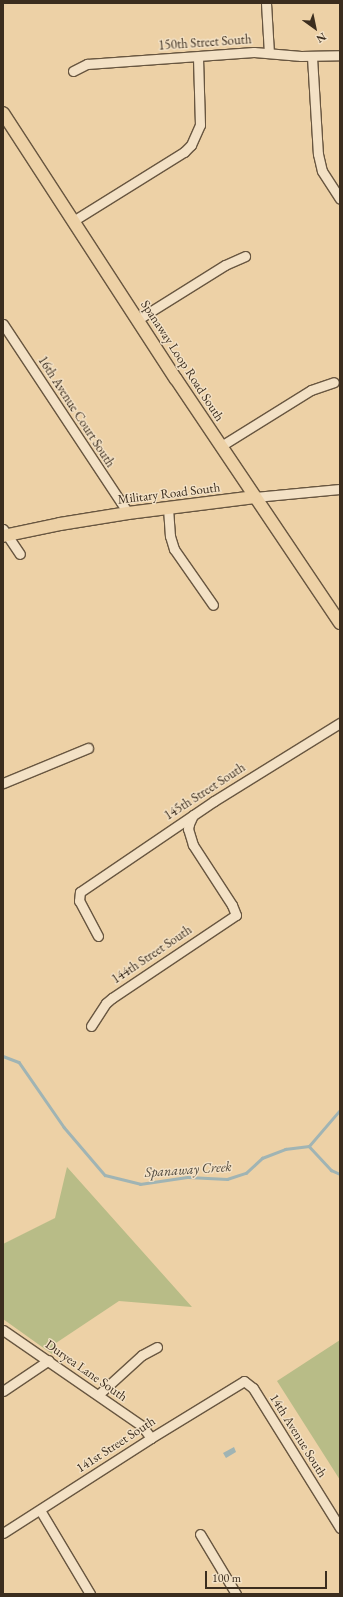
<!DOCTYPE html>
<style>
body{margin:0}
#map{position:relative;width:343px;height:1597px;overflow:hidden;background:#edd1a6;font-family:"EB Garamond",serif}
div>[style]{position:absolute}
.green>*{inset:0;background:#b8bc87}
.water>*{inset:0;background:#a0b4b4}
.stream>*{height:2.5px;margin:-1.25px;padding:0 1.25px;transform-origin:1.25px;border-radius:1.25px;background:#a0b4b4}
.roads{filter:drop-shadow(1px 0 #685640) drop-shadow(-1px 0 #685640) drop-shadow(0 1px #685640) drop-shadow(0 -1px #685640)}
.minor>*{height:9px;margin:-4.5px;padding:0 4.5px;transform-origin:4.5px;border-radius:4.5px;background:#f3e1c5}
.major>*{height:12px;margin:-6px;padding:0 6px;transform-origin:6px;border-radius:6px;background:#edd1a6}
span{translate:-50% -50%;white-space:nowrap;text-align:center;line-height:1.15;-webkit-text-stroke:3px #f3e1c5;paint-order:stroke}
.street-label{font-size:13px;color:#3b2d1e}
.water-label{font-size:14px;color:#4f483c;font-style:italic}
.frame{position:absolute;inset:0;border:4px solid #3b2d1e;pointer-events:none}
.north{position:absolute;left:295px;top:8px;width:40px;height:40px;-webkit-text-stroke:3px #f3e1c5;paint-order:stroke;rotate:147deg;font-size:11px;font-weight:700;line-height:16px;text-align:center;color:#3b2d1e}
.north::after{content:'';display:block;margin:auto;width:14px;height:18px;background:#3b2d1e;clip-path:polygon(50% 0,100% 100%,50% 72%,0 100%)}
.scale{position:absolute;left:205px;top:1571px;width:122px;height:18px;box-sizing:border-box;border:2px solid #3b2d1e;border-top:0;padding-left:5px;font-size:12px;line-height:14px;white-space:nowrap;color:#3b2d1e;-webkit-text-stroke:3px #f3e1c5;paint-order:stroke}
</style>
<div id="map">
<div class="green">
<div style="clip-path:polygon(67px 1167px,192px 1307px,119px 1301px,56px 1343px,52px 1354px,3px 1319px,3px 1244px,55px 1218px)"></div>
<div style="clip-path:polygon(340px 1340px,340px 1480px,277px 1381px)"></div>
</div>
<div class="water">
<div style="clip-path:polygon(234px 1447px,236px 1452px,226px 1458px,223px 1453px)"></div>
</div>
<div class="stream">
<div style="left:3px;top:1056px;width:17px;rotate:21deg"></div>
<div style="left:19px;top:1062px;width:79px;rotate:55.3deg"></div>
<div style="left:64px;top:1127px;width:63px;rotate:49.5deg"></div>
<div style="left:105px;top:1175px;width:36px;rotate:14deg"></div>
<div style="left:140px;top:1184px;width:49px;rotate:-8.3deg"></div>
<div style="left:188px;top:1177px;width:39px;rotate:3deg"></div>
<div style="left:227px;top:1179px;width:20px;rotate:-18deg"></div>
<div style="left:246px;top:1173px;width:22px;rotate:-43deg"></div>
<div style="left:262px;top:1158px;width:25px;rotate:-21deg"></div>
<div style="left:285px;top:1149px;width:24px;rotate:-7deg"></div>
<div style="left:309px;top:1146px;width:33px;rotate:47deg"></div>
<div style="left:331px;top:1170px;width:10px;rotate:24deg"></div>
<div style="left:309px;top:1146px;width:48px;rotate:-49.3deg"></div>
</div>
<div class="roads">
<div class="minor">
<div style="left:266px;top:3px;width:50px;rotate:86.6deg"></div>
<div style="left:312px;top:57px;width:97px;rotate:86.5deg"></div>
<div style="left:318px;top:154px;width:17px;rotate:77deg"></div>
<div style="left:322px;top:171px;width:33px;rotate:57deg"></div>
<div style="left:73px;top:71px;width:16px;rotate:-27deg"></div>
<div style="left:87px;top:64px;width:167px;rotate:-4.1deg"></div>
<div style="left:254px;top:52px;width:47px;rotate:4.9deg"></div>
<div style="left:301px;top:56px;width:39px;rotate:-1deg"></div>
<div style="left:73px;top:221px;width:131px;rotate:-31.9deg"></div>
<div style="left:184px;top:152px;width:10px;rotate:-45deg"></div>
<div style="left:191px;top:145px;width:22px;rotate:-66deg"></div>
<div style="left:200px;top:125px;width:68px;rotate:-91.7deg"></div>
<div style="left:137px;top:320px;width:104px;rotate:-32deg"></div>
<div style="left:225px;top:265px;width:22px;rotate:-24deg"></div>
<div style="left:3px;top:324px;width:227px;rotate:56.5deg"></div>
<div style="left:221px;top:446px;width:106px;rotate:-31.9deg"></div>
<div style="left:311px;top:390px;width:24px;rotate:-19deg"></div>
<div style="left:255px;top:497px;width:85px;rotate:-5.4deg"></div>
<div style="left:168px;top:508px;width:28px;rotate:86deg"></div>
<div style="left:170px;top:536px;width:14px;rotate:73deg"></div>
<div style="left:174px;top:549px;width:68px;rotate:55.1deg"></div>
<div style="left:3px;top:529px;width:30px;rotate:56deg"></div>
<div style="left:3px;top:783px;width:92px;rotate:-22.4deg"></div>
<div style="left:98px;top:936px;width:40px;rotate:-118deg"></div>
<div style="left:79px;top:901px;width:9px;rotate:-84deg"></div>
<div style="left:80px;top:892px;width:162px;rotate:-34.2deg"></div>
<div style="left:214px;top:801px;width:148px;rotate:-31.8deg"></div>
<div style="left:91px;top:1026px;width:27px;rotate:-57deg"></div>
<div style="left:106px;top:1003px;width:8px;rotate:-40deg"></div>
<div style="left:112px;top:998px;width:149px;rotate:-33.8deg"></div>
<div style="left:236px;top:915px;width:11px;rotate:-112deg"></div>
<div style="left:232px;top:905px;width:72px;rotate:-123deg"></div>
<div style="left:193px;top:845px;width:17px;rotate:-107deg"></div>
<div style="left:188px;top:829px;width:5px;rotate:-79deg"></div>
<div style="left:189px;top:824px;width:10px;rotate:-66deg"></div>
<div style="left:3px;top:1330px;width:169px;rotate:34.6deg"></div>
<div style="left:142px;top:1426px;width:15px;rotate:53deg"></div>
<div style="left:3px;top:1391px;width:55px;rotate:-34deg"></div>
<div style="left:98px;top:1395px;width:59px;rotate:-42.3deg"></div>
<div style="left:142px;top:1355px;width:17px;rotate:-28deg"></div>
<div style="left:40px;top:1510px;width:98px;rotate:59.2deg"></div>
<div style="left:3px;top:1533px;width:176px;rotate:-32.7deg"></div>
<div style="left:151px;top:1438px;width:109px;rotate:-31.5deg"></div>
<div style="left:244px;top:1381px;width:11px;rotate:38deg"></div>
<div style="left:253px;top:1388px;width:165px;rotate:58.1deg"></div>
<div style="left:200px;top:1534px;width:70px;rotate:59deg"></div>
</div>
<div class="major">
<div style="left:3px;top:113px;width:317px;rotate:57deg"></div>
<div style="left:176px;top:379px;width:294px;rotate:56.1deg"></div>
<div style="left:3px;top:536px;width:58px;rotate:-11.9deg"></div>
<div style="left:60px;top:524px;width:69px;rotate:-9.2deg"></div>
<div style="left:128px;top:513px;width:128px;rotate:-7.2deg"></div>
</div>
</div>
<div class="street-label">
<span style="left:205px;top:43px;rotate:-4deg">150th Street South</span>
<span style="left:182px;top:361px;rotate:57deg">Spanaway Loop Road South</span>
<span style="left:76px;top:412px;rotate:57deg">16th Avenue Court South</span>
<span style="left:169px;top:494px;rotate:-7deg">Military Road South</span>
<span style="left:205px;top:792px;rotate:-33deg">145th Street South</span>
<span style="left:152px;top:955px;rotate:-34deg">144th Street South</span>
<span style="left:86px;top:1371px;rotate:35deg">Duryea Lane South</span>
<span style="left:298px;top:1436px;rotate:58deg">14th Avenue South</span>
<span style="left:116px;top:1445px;rotate:-33deg">141st Street South</span>
</div>
<div class="water-label">
<span style="left:188px;top:1169px;rotate:-4deg">Spanaway Creek</span>
</div>
<div class="frame"></div>
<div class="north">N</div>
<div class="scale">100 m</div>
</div>
